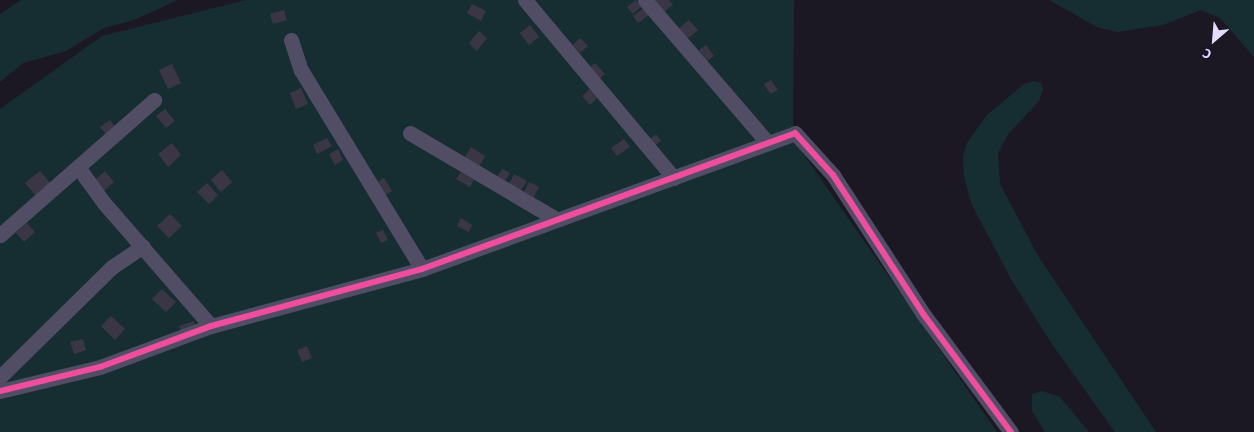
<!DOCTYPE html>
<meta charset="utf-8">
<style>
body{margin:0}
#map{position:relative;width:1254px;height:432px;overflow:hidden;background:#1b1824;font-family:"Alegreya Sans",sans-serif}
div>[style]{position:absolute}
.green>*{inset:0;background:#162e32}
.building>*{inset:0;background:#3b3646}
.minor>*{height:15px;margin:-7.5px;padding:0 7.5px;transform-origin:7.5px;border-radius:7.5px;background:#514d65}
.cycleway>*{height:6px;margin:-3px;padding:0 3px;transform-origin:3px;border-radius:3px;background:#ef4d9e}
span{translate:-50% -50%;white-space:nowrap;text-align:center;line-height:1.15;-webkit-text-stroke:4px #18122a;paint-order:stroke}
.north{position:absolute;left:1189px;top:15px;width:50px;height:50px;-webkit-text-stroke:4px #18122a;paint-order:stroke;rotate:207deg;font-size:14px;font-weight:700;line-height:20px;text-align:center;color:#e3dcfe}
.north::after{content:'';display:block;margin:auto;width:18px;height:22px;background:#e3dcfe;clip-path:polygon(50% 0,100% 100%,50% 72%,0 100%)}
</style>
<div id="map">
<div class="green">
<div style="clip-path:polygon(21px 0,178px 0,134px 20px,104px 28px,66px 51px,23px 63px,0 82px,0 14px)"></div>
<div style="clip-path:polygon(246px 0,794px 0,793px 139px,997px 432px,0 432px,0 109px,102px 36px)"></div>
<div style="clip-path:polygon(1049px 0,1254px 0,1254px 57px,1220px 18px,1201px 10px,1163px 25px,1118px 32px,1097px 27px)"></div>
<div style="clip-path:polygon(1034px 81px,1041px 83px,1043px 89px,1039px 101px,1009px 133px,998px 153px,1000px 184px,1038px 256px,1156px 432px,1115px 432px,1052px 344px,1012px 281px,971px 203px,964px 176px,963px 156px,967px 143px,987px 115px,1024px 84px)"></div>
<div style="clip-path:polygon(1042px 391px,1060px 397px,1089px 432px,1045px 432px,1032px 411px,1032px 394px)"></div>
</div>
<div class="building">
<div style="clip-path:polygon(636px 0,641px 7px,633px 14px,627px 7px)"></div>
<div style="clip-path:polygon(656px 0,669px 0,673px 5px,662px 13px,653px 2px)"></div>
<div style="clip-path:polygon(472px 4px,486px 11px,481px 21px,467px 13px)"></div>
<div style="clip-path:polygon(644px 8px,649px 15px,638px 23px,633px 16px)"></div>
<div style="clip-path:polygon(284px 10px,287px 20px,273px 24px,270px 14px)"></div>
<div style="clip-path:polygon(689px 20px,698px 30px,685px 41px,677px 30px)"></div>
<div style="clip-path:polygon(530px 25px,539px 37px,529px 45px,520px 33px)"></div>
<div style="clip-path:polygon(479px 31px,487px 38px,477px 51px,469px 43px)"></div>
<div style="clip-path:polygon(580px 38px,588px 46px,580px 53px,573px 45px)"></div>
<div style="clip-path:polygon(706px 45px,714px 56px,707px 61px,699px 50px)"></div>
<div style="clip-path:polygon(595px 63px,605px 74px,597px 81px,587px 70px)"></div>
<div style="clip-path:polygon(172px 64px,181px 83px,168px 89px,159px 70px)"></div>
<div style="clip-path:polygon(771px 80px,778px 90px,770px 94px,764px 84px)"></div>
<div style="clip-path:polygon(301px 88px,308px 104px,296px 109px,290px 93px)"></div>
<div style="clip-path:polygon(590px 89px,597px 98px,590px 105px,582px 96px)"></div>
<div style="clip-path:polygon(165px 109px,175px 121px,166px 128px,156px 116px)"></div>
<div style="clip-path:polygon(110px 120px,115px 127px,106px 134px,100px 127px)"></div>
<div style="clip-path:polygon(656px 134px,661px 141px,654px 146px,649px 140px)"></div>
<div style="clip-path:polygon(327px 138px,332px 146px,317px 154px,313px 145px)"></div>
<div style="clip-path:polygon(624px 139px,630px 147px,617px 156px,611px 148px)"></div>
<div style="clip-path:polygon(172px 143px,181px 155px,168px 167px,158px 154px)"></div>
<div style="clip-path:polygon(471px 147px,485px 156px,478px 169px,463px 160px)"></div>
<div style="clip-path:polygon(338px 149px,343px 160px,335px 165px,329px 154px)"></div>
<div style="clip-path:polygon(502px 169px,510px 173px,505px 181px,497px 177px)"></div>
<div style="clip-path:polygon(222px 170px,232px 182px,221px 192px,211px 180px)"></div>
<div style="clip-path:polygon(40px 171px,51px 184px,36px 196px,25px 183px)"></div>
<div style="clip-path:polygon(105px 171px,114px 182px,104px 191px,95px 180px)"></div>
<div style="clip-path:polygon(461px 172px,474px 180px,470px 187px,456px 179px)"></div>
<div style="clip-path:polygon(514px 174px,527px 181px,521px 190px,509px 184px)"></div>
<div style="clip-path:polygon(384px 178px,392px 191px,384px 196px,375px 183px)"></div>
<div style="clip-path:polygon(529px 182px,539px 187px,534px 197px,524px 192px)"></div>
<div style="clip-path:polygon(207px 183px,218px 195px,209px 204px,197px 192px)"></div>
<div style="clip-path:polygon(170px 214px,182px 226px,169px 238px,157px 226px)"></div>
<div style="clip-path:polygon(461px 218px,472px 225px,469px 232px,457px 226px)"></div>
<div style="clip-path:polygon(27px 223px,35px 232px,24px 242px,16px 233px)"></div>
<div style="clip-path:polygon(383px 230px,388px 240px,381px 243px,376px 233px)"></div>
<div style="clip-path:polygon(162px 289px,176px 302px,166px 312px,152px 299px)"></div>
<div style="clip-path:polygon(111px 316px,125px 329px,115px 340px,101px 326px)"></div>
<div style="clip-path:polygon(194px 321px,196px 328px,181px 332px,179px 326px)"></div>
<div style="clip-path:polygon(83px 339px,86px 350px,74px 354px,70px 342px)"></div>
<div style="clip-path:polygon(307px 346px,312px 358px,302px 362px,297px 350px)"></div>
</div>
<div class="minor">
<div style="left:525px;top:0;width:232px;rotate:50.1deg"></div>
<div style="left:645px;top:0;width:187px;rotate:49.3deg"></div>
<div style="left:291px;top:40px;width:32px;rotate:72deg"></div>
<div style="left:301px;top:70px;width:233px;rotate:58.7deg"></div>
<div style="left:410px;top:133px;width:169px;rotate:30.5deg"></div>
<div style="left:78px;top:167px;width:44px;rotate:54.2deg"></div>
<div style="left:104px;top:203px;width:163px;rotate:49deg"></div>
<div style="left:0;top:235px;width:205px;rotate:-41.2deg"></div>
<div style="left:0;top:377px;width:157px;rotate:-44.5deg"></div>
<div style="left:112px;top:267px;width:37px;rotate:-34deg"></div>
<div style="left:0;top:391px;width:103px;rotate:-13.5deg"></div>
<div style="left:100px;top:367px;width:118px;rotate:-20.3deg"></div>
<div style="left:211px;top:326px;width:219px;rotate:-15.1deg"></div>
<div style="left:422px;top:269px;width:397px;rotate:-20deg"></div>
<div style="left:795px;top:133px;width:57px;rotate:47.9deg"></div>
<div style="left:833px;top:175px;width:167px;rotate:57deg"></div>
<div style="left:924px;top:315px;width:146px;rotate:53.4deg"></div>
</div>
<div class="cycleway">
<div style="left:0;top:391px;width:103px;rotate:-13.5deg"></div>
<div style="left:100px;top:367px;width:118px;rotate:-20.3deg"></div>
<div style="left:211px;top:326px;width:219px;rotate:-15.1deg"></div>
<div style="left:422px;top:269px;width:397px;rotate:-20deg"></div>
<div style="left:795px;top:133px;width:57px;rotate:47.9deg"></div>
<div style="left:833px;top:175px;width:167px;rotate:57deg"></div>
<div style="left:924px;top:315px;width:146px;rotate:53.4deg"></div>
</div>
<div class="north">С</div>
</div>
